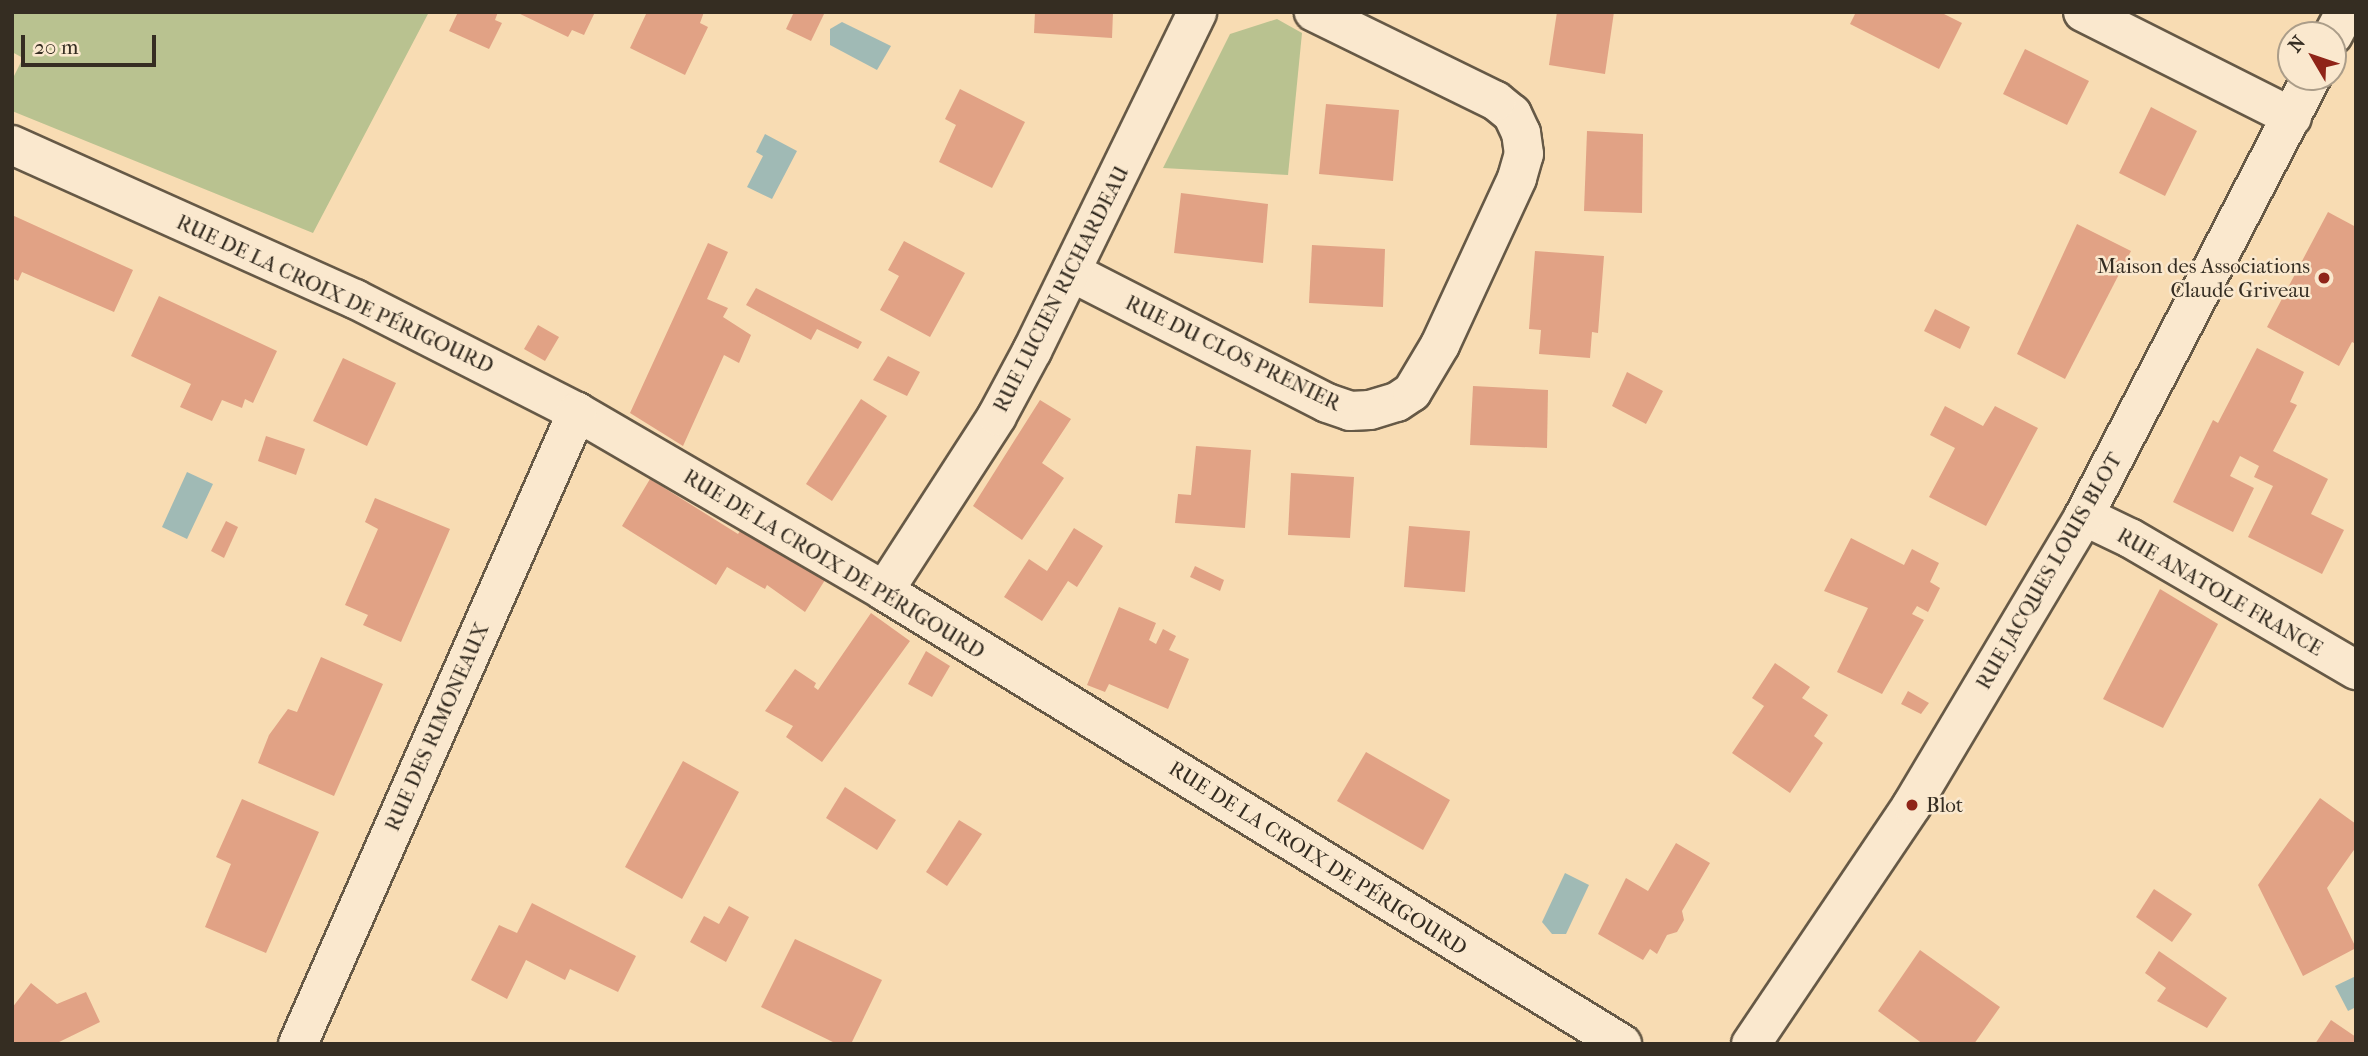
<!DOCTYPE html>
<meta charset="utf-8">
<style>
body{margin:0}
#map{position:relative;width:2368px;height:1056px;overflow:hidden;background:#f8dcb3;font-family:"IM FELL French Canon",serif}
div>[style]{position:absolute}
.green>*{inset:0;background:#b9c290}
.water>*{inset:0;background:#a0bab5}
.building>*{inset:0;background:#e1a285}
.roads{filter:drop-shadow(2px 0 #665946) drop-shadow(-2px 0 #665946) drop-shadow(0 2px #665946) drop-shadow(0 -2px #665946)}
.minor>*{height:38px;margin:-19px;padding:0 19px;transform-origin:19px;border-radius:19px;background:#fae8ce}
.dots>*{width:19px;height:19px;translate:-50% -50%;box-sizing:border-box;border:4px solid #fae8ce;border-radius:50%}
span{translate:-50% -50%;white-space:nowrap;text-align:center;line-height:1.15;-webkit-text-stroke:5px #fae8ce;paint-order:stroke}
.poi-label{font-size:21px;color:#352d22}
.right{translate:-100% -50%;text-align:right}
.left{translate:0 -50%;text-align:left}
.street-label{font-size:21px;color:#352d22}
.frame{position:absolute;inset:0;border:14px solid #352d22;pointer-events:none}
.north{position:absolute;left:2277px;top:21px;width:70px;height:70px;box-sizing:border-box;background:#fae8ce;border:2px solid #ab9d89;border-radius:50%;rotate:309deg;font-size:19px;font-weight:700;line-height:28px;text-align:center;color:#352d22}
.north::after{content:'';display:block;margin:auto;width:24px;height:32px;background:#8f2418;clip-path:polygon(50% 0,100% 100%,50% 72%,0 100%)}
.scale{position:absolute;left:21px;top:35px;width:135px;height:32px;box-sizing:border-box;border:4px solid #352d22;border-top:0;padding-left:9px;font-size:21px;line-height:24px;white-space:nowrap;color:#352d22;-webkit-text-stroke:5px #fae8ce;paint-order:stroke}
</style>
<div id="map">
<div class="green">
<div style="clip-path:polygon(12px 12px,429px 12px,313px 233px,12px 111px,12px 80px,23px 58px,12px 52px)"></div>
<div style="clip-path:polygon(1277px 19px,1302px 33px,1288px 175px,1163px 168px,1230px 34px)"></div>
</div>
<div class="water">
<div style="clip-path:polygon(842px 22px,891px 46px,877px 70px,830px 45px,830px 29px)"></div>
<div style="clip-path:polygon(765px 134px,797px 151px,772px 199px,747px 187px,763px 156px,756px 152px)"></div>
<div style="clip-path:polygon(187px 472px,213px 484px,187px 539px,162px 527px)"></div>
<div style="clip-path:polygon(1565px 873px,1589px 885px,1566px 934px,1552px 934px,1542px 922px)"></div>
<div style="clip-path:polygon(2356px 976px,2356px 1007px,2348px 1011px,2335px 986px)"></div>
</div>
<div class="building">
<div style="clip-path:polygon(458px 12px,498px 12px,495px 20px,502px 23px,489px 49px,449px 31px)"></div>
<div style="clip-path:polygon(516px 12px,595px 12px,584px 35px,572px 30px,568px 37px)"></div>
<div style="clip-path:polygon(647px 12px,704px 12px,700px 23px,708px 27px,685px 75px,630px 48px)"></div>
<div style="clip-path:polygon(794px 12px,825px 12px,811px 41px,786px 29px)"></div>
<div style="clip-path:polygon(1035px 12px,1113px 12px,1112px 38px,1034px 33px)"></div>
<div style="clip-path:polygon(1557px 12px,1614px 12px,1605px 74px,1549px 65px)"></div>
<div style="clip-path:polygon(1856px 12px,1940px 12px,1962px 23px,1939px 69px,1850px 24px)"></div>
<div style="clip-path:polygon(2025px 49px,2089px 81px,2067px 125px,2003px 94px)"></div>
<div style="clip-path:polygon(960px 89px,1025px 122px,992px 188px,939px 162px,956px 125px,945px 119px)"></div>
<div style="clip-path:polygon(1326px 104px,1399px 110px,1393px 181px,1319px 174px)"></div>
<div style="clip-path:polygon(2151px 107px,2197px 131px,2165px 196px,2119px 173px)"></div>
<div style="clip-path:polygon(1587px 131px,1643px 134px,1642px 213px,1584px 211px)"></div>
<div style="clip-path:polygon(1181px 193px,1268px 204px,1263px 263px,1174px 253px)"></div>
<div style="clip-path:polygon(2328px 212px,2356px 227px,2356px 344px,2352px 342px,2339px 366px,2267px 327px)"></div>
<div style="clip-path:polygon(12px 215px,133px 270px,114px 312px,22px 272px,18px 281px,12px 278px)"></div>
<div style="clip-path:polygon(2077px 224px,2131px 251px,2065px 379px,2017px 354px)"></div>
<div style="clip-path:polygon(904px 241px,965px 273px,930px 337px,880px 310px,899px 276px,888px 270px)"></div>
<div style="clip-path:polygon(708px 243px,728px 252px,707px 299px,728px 308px,723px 317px,751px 335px,739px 363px,724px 355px,683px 446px,630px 413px)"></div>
<div style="clip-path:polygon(1312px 245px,1385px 249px,1383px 307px,1309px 303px)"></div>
<div style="clip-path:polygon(1535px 251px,1604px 256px,1598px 333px,1592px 332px,1590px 358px,1539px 354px,1541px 330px,1529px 329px)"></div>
<div style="clip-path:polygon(756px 288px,862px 342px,858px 349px,817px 329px,811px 340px,746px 305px)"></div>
<div style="clip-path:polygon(159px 296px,277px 351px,253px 403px,245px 399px,242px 408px,222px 400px,212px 421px,180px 407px,191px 384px,131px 356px)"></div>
<div style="clip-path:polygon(1935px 309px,1970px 327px,1960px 349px,1924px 331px)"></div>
<div style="clip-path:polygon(538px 325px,559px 337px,545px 361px,524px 349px)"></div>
<div style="clip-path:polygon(2257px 348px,2304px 372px,2290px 402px,2297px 405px,2273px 451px,2328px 479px,2311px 514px,2344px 530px,2322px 574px,2248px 537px,2273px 486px,2254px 477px,2259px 466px,2240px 456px,2230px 476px,2254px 488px,2233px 532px,2173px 502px,2213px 420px,2218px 423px)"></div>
<div style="clip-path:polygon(888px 356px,920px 372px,907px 396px,873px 380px)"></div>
<div style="clip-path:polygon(343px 358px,396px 383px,367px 446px,313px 421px)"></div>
<div style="clip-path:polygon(1627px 372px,1663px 391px,1646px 424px,1612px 406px)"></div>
<div style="clip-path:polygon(1473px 386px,1548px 390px,1547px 448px,1470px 445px)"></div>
<div style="clip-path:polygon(861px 399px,887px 416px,832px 501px,806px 484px)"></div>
<div style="clip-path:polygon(1040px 400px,1071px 419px,1042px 463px,1064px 478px,1022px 540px,973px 506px)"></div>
<div style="clip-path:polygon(1945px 406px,1983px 426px,1995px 406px,2038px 428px,1986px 526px,1929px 497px,1955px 448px,1930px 435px)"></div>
<div style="clip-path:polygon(266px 436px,305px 449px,296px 475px,258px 461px)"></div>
<div style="clip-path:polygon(1196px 446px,1251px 450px,1245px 528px,1175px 523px,1178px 494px,1191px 495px)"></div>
<div style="clip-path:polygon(1291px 473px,1354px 477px,1350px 538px,1288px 535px)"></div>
<div style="clip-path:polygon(650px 479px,738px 534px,743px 527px,825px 580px,805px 612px,767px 585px,765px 589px,727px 567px,716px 585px,622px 526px)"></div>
<div style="clip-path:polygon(375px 498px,450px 529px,401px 642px,363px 625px,368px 615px,345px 605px,378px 529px,365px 522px)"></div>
<div style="clip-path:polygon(226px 521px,238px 527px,224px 558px,211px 551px)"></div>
<div style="clip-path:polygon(1409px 526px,1470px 531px,1465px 592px,1404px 587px)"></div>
<div style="clip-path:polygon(1074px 528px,1103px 546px,1077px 587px,1068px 581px,1042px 621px,1004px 597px,1029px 559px,1047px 571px)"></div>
<div style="clip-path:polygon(1851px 538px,1904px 565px,1912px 549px,1939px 563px,1930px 582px,1940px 588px,1928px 612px,1917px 606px,1912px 614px,1924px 620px,1882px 694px,1837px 672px,1868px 608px,1824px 591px)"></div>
<div style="clip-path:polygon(1195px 566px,1224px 580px,1220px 591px,1190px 577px)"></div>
<div style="clip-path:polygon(2160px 589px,2218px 624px,2163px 728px,2103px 699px)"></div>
<div style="clip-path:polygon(1119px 607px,1156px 623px,1149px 640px,1156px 644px,1163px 629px,1176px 636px,1169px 650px,1189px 659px,1168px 709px,1109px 684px,1105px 692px,1087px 685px)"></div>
<div style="clip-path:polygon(871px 613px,910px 641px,822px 762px,786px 737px,793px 726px,765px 711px,795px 669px,816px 683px,814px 687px,818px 690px)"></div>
<div style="clip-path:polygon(926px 651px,950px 666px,932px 697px,908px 684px)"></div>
<div style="clip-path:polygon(321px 657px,383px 684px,334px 796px,258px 763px,269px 735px,288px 709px,297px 712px)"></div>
<div style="clip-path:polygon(1775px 663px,1810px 687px,1802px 698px,1828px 715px,1814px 736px,1823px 743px,1790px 793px,1732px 753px,1764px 706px,1752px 698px)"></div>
<div style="clip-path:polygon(1908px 691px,1929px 703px,1921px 714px,1901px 704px)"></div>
<div style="clip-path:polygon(1366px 752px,1450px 800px,1423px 850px,1337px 801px)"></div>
<div style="clip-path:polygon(683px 761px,739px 792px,682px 899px,625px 867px)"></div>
<div style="clip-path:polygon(845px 787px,896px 820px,877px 850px,826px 818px)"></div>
<div style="clip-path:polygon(2320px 798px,2356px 824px,2356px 847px,2327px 888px,2356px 948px,2303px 976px,2258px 885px)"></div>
<div style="clip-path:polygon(242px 799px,319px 832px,266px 953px,205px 927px,231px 864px,216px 857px)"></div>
<div style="clip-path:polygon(959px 820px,982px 834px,947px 886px,926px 872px)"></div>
<div style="clip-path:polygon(1676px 843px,1710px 863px,1682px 911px,1684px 920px,1677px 932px,1667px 935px,1657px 954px,1650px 949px,1643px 960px,1598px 934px,1626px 878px,1648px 891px)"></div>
<div style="clip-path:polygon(2154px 889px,2192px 914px,2172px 942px,2136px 917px)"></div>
<div style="clip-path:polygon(532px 903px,636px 956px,618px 992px,570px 969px,565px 980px,526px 960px,507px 999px,471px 980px,499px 925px,517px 933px)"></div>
<div style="clip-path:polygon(729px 906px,749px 917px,726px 962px,690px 942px,704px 916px,719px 924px)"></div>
<div style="clip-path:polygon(795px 939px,882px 980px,851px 1044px,837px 1044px,761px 1007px)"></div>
<div style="clip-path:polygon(1920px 950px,2000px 1007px,1974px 1044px,1923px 1044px,1878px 1011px)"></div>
<div style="clip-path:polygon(2159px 951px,2227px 998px,2207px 1028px,2157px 1001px,2166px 988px,2145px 973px)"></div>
<div style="clip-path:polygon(31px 983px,57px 1004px,86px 992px,100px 1022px,55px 1044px,12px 1044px,12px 1008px)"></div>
<div style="clip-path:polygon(2331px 1020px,2356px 1037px,2356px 1044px,2315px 1044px)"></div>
</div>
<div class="roads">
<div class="minor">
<div style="left:2083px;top:12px;width:234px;rotate:26.7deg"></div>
<div style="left:2333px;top:35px;width:26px;rotate:-62deg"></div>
<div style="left:12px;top:145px;width:376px;rotate:24.2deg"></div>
<div style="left:355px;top:299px;width:249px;rotate:27deg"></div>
<div style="left:577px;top:412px;width:355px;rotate:30.2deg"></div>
<div style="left:884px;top:591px;width:866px;rotate:31.54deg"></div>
<div style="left:1073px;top:273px;width:285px;rotate:27.1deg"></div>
<div style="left:1327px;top:403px;width:24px;rotate:19deg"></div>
<div style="left:1350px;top:411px;width:20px;rotate:-3deg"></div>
<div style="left:1370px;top:410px;width:28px;rotate:-17deg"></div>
<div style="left:1397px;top:402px;width:18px;rotate:-34deg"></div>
<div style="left:1412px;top:392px;width:55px;rotate:-59.2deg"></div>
<div style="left:1440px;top:345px;width:184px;rotate:-65.2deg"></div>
<div style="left:1517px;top:178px;width:25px;rotate:-74deg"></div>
<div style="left:1524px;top:154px;width:21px;rotate:-98deg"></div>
<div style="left:1521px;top:133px;width:21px;rotate:-115deg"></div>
<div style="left:1512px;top:114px;width:21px;rotate:-141deg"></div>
<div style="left:1496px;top:101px;width:203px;rotate:-153.9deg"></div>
<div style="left:2084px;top:516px;width:51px;rotate:25.6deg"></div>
<div style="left:2130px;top:538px;width:262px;rotate:30.3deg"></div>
<div style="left:884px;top:591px;width:208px;rotate:-57.1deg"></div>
<div style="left:997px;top:416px;width:74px;rotate:-61.7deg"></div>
<div style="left:1032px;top:351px;width:377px;rotate:-64deg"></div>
<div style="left:298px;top:1044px;width:691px;rotate:-66.18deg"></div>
<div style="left:1751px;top:1044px;width:288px;rotate:-56deg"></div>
<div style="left:1912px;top:805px;width:336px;rotate:-59.2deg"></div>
<div style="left:2084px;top:516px;width:495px;rotate:-62.6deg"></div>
</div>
</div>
<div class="dots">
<div style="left:2324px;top:278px;background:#8f2418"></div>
<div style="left:1912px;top:805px;background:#8f2418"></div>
</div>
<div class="poi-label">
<span class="right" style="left:2310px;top:278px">Maison des Associations<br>Claude Griveau</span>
<span class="left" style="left:1926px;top:805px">Blot</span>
</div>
<div class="street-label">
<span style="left:1061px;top:289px;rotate:-63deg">RUE LUCIEN RICHARDEAU</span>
<span style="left:335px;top:294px;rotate:25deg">RUE DE LA CROIX DE PÉRIGOURD</span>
<span style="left:1233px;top:353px;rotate:26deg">RUE DU CLOS PRENIER</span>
<span style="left:834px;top:564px;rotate:31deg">RUE DE LA CROIX DE PÉRIGOURD</span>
<span style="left:2049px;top:571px;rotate:-60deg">RUE JACQUES LOUIS BLOT</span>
<span style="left:2220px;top:592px;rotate:30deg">RUE ANATOLE FRANCE</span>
<span style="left:437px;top:727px;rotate:-66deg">RUE DES RIMONEAUX</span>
<span style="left:1318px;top:858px;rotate:32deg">RUE DE LA CROIX DE PÉRIGOURD</span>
</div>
<div class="frame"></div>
<div class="north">N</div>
<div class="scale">20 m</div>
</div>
